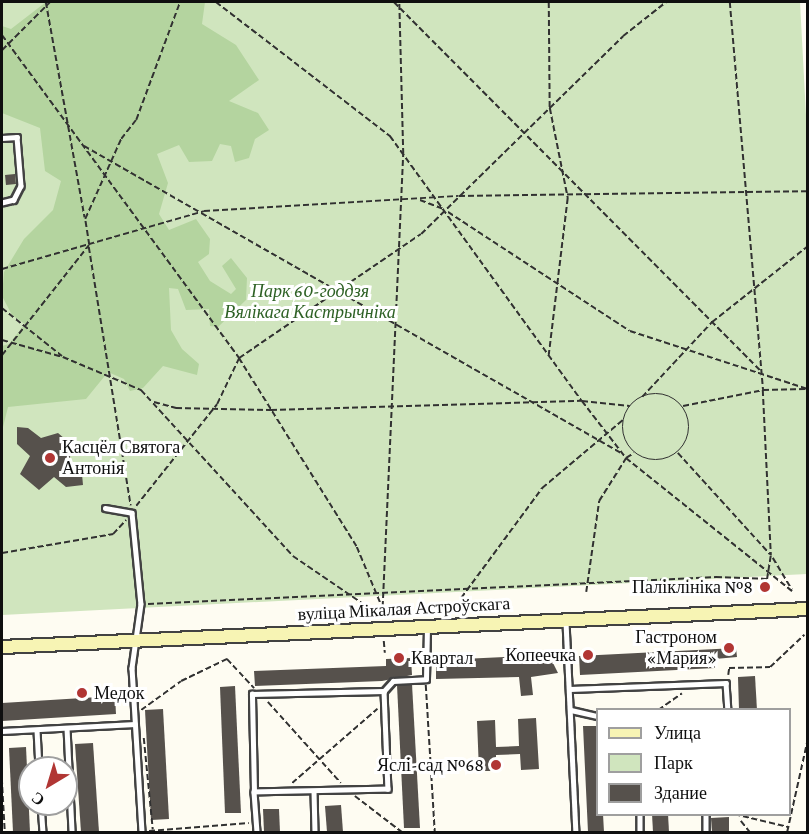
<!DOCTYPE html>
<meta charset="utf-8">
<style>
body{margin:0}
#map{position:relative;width:809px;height:834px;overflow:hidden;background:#fefcf2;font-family:"Crimson Pro",serif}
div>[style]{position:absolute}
.green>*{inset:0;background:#d0e5be}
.forest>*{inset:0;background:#b4d49f}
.building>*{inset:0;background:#56514c}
.path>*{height:1.5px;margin-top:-0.75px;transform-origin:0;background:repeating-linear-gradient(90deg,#313131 0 6px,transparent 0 9px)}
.path>.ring{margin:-0.75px;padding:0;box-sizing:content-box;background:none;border:1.5px solid #313131;border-radius:50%}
.roads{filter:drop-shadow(2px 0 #424242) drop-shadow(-2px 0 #424242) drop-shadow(0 2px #424242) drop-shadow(0 -2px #424242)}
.service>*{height:4.5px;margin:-2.25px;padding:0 2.25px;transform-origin:2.25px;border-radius:2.25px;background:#fff}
.secondary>*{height:12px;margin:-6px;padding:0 6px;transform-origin:6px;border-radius:6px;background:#f7f4b4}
.dots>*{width:16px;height:16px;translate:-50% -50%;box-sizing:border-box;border:3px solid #fff;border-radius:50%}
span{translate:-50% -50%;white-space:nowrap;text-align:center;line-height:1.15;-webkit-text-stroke:6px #fff;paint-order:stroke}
.park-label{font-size:18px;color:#2e6125;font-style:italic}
.poi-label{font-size:18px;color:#0f0f0f}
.left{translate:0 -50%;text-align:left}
.right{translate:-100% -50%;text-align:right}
.street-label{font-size:18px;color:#0f0f0f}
.frame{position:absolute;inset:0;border:3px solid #0f0f0f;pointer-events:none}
.legend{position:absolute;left:596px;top:708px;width:195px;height:108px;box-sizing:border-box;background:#fff;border:2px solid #9f9f9f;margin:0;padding:8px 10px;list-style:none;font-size:18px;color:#0f0f0f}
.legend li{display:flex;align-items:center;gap:12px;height:30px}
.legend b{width:30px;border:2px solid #9f9f9f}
.north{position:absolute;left:18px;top:756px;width:60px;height:60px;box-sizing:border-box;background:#fff;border:2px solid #9f9f9f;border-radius:50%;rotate:218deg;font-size:16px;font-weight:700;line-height:24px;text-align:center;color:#0f0f0f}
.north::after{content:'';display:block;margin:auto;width:21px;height:27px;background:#b13634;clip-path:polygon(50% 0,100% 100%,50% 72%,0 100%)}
</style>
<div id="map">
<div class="green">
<div style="clip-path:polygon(2px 2px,800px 2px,808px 153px,807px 574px,2px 615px)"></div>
</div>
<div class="forest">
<div style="clip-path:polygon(46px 2px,205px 2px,202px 24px,236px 45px,259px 80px,229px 101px,258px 113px,269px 130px,255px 139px,249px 158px,235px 162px,231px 146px,220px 144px,212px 161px,189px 162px,179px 145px,157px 154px,168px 183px,159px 214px,169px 230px,196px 219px,210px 239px,209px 254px,198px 262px,210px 281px,231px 294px,236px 289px,222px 266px,231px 258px,247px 278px,246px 300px,218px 327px,210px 326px,209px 309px,186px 310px,178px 289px,169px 288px,171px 330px,182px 349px,199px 364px,197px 375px,163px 366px,143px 388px,130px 391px,124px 379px,108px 372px,86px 399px,8px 407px,2px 431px,2px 346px,9px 344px,25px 324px,12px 315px,2px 296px,4px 272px,24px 239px,53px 210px,61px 181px,45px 171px,40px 128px,2px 113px,2px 26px,11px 29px)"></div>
</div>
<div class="building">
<div style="clip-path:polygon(15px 174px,16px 184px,6px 185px,5px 175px)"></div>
<div style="clip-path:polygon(17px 427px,28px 428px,41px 438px,58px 433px,72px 445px,69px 463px,82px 474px,83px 485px,66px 487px,54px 477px,39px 490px,20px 474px,30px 456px,17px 444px)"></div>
<div style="clip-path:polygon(736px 648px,737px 657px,715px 659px,715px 668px,580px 675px,579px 656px)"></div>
<div style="clip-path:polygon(549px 655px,558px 673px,531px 677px,533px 695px,521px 696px,519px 677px,436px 679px,436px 663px,441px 660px)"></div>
<div style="clip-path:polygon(411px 658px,412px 675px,382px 681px,255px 686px,254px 671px,386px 666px,386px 659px)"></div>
<div style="clip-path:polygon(755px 676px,757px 710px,739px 710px,738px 677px)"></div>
<div style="clip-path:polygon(412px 684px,420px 828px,404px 828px,397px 685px)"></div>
<div style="clip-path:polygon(235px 686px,241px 813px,225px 813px,220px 687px)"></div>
<div style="clip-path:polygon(115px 696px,116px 714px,2px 721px,2px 703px)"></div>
<div style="clip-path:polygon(163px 709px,169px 819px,151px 820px,145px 710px)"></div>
<div style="clip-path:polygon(536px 718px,539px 769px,521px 770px,520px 754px,496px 755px,496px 771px,479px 771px,477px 721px,495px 720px,496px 747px,519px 746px,518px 719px)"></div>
<div style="clip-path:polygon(583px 726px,597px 726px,597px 814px,603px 814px,604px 832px,588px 832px)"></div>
<div style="clip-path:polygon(93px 743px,99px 832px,81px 832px,75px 744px)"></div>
<div style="clip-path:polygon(26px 747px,30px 832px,13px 832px,9px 748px)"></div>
<div style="clip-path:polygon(341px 805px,343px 832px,327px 832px,325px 806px)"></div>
<div style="clip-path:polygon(263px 809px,279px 809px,280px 832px,264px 832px)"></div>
<div style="clip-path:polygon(652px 814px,668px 814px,669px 832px,653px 832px)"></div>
<div style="clip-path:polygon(729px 817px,729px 832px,712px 832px,711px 818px)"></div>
</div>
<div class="path">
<div style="left:46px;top:2px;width:219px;rotate:79.8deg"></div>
<div style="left:216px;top:2px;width:220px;rotate:37.6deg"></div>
<div style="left:390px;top:136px;width:327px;rotate:54.1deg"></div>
<div style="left:582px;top:401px;width:72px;rotate:52.3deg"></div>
<div style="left:626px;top:458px;width:9px;rotate:-32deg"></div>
<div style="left:394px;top:2px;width:519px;rotate:45.16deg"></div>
<div style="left:549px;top:2px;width:106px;rotate:89.5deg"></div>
<div style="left:550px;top:108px;width:92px;rotate:78.7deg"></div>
<div style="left:568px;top:198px;width:158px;rotate:96.9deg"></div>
<div style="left:730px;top:2px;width:389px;rotate:85.1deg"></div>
<div style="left:763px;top:390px;width:166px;rotate:87.2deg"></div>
<div style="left:771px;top:556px;width:33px;rotate:99deg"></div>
<div style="left:2px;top:35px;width:401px;rotate:53.7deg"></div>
<div style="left:239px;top:358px;width:223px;rotate:58deg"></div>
<div style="left:357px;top:547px;width:60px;rotate:67.3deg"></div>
<div style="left:2px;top:50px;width:68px;rotate:-45deg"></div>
<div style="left:84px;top:146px;width:619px;rotate:29.76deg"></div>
<div style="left:420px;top:200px;width:26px;rotate:21deg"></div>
<div style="left:448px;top:212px;width:217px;rotate:33.2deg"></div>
<div style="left:630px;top:331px;width:186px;rotate:18.1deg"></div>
<div style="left:89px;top:247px;width:262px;rotate:80.8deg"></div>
<div style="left:2px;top:269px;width:210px;rotate:-16deg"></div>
<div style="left:204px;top:211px;width:255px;rotate:-3.4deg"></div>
<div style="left:459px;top:196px;width:349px;rotate:-0.8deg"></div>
<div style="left:2px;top:308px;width:77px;rotate:38.7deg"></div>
<div style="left:2px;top:340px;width:63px;rotate:15.6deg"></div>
<div style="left:63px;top:357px;width:85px;rotate:22.9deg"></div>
<div style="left:141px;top:390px;width:225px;rotate:47.5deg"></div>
<div style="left:293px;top:556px;width:107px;rotate:34.3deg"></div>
<div style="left:2px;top:355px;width:140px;rotate:-51.7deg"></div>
<div style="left:89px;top:245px;width:26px;rotate:-99deg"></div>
<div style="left:85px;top:219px;width:88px;rotate:-65.8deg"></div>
<div style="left:121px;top:139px;width:24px;rotate:-52deg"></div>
<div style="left:136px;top:120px;width:126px;rotate:-69.6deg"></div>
<div class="ring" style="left:623px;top:394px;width:64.5px;height:64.5px"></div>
<div style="left:642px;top:397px;width:103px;rotate:-47deg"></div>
<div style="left:712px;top:322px;width:122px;rotate:-38.4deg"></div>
<div style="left:154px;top:402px;width:23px;rotate:15deg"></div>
<div style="left:176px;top:408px;width:95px;rotate:1.2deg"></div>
<div style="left:271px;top:410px;width:311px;rotate:-1.7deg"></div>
<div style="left:582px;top:401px;width:48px;rotate:5.9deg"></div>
<div style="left:683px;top:406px;width:82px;rotate:-11.3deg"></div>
<div style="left:763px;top:390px;width:42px;rotate:-1.4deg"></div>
<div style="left:678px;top:453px;width:137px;rotate:47.7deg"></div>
<div style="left:136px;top:506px;width:130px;rotate:-51.5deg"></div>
<div style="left:217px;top:404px;width:51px;rotate:-64.4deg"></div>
<div style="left:239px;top:358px;width:220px;rotate:-34.3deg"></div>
<div style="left:421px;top:234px;width:283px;rotate:-44.4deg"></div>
<div style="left:623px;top:36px;width:55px;rotate:-38.3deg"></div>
<div style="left:2px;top:553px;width:113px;rotate:-9.7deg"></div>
<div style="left:113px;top:534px;width:19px;rotate:-47deg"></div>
<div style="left:773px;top:558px;width:37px;rotate:59deg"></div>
<div style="left:586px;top:592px;width:92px;rotate:-81.9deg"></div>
<div style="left:599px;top:501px;width:51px;rotate:-57.9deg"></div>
<div style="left:626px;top:458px;width:213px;rotate:38.7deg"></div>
<div style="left:461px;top:598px;width:137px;rotate:-53.6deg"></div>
<div style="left:542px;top:488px;width:107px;rotate:-40.1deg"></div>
<div style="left:148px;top:604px;width:569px;rotate:-2.72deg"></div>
<div style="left:716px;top:577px;width:51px;rotate:2.2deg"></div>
<div style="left:382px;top:616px;width:462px;rotate:-87.4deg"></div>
<div style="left:403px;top:154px;width:152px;rotate:-91.5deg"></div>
<div style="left:384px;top:641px;width:12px;rotate:85deg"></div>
<div style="left:728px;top:675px;width:7px;rotate:-82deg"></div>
<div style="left:729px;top:668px;width:41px;rotate:-1.4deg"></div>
<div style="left:770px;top:667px;width:47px;rotate:-43.3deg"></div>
<div style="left:426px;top:685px;width:147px;rotate:86.5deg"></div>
<div style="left:268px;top:702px;width:109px;rotate:48deg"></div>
<div style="left:141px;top:710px;width:49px;rotate:-35.9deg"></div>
<div style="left:181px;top:681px;width:51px;rotate:-25.6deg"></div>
<div style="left:227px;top:659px;width:40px;rotate:47deg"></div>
<div style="left:658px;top:710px;width:29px;rotate:-35deg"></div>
<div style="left:144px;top:738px;width:92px;rotate:84.4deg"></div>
<div style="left:2px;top:778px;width:54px;rotate:86.8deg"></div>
<div style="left:292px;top:783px;width:113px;rotate:-41deg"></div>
<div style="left:355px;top:796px;width:59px;rotate:37.5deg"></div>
<div style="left:734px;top:814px;width:56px;rotate:13.5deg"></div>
<div style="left:741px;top:821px;width:14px;rotate:51deg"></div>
<div style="left:149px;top:831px;width:100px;rotate:-4.6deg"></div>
<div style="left:787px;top:832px;width:97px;rotate:-77.5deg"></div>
</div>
<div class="roads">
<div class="service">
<div style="left:2px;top:138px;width:15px;rotate:-4deg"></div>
<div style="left:17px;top:137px;width:49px;rotate:85.3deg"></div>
<div style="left:21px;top:186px;width:16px;rotate:117deg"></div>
<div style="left:14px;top:200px;width:12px;rotate:166deg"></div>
<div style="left:105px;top:508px;width:27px;rotate:10deg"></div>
<div style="left:132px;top:513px;width:91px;rotate:84.4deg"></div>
<div style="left:141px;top:604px;width:65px;rotate:98deg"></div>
<div style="left:132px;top:668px;width:164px;rotate:86.5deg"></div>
<div style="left:566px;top:622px;width:210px;rotate:87.3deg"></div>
<div style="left:570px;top:689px;width:156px;rotate:-2.2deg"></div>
<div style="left:726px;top:683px;width:27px;rotate:86deg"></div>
<div style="left:384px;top:691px;width:98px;rotate:87.7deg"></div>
<div style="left:388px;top:789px;width:134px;rotate:178.7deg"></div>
<div style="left:254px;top:792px;width:98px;rotate:-91.2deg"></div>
<div style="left:252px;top:694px;width:132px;rotate:-1.3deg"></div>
<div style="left:384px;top:691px;width:13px;rotate:-48deg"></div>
<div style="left:393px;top:681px;width:33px;rotate:-3deg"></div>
<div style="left:426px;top:679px;width:50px;rotate:-88.9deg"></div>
<div style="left:571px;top:710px;width:28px;rotate:13deg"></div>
<div style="left:67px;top:728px;width:104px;rotate:87.2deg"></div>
<div style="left:37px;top:730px;width:38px;rotate:87deg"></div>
<div style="left:2px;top:731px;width:133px;rotate:-3deg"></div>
<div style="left:314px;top:791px;width:41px;rotate:88.6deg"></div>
<div style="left:254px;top:792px;width:40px;rotate:85.7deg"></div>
<div style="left:41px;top:804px;width:28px;rotate:86deg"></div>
<div style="left:640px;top:814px;width:18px;rotate:90deg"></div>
<div style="left:706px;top:814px;width:18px;rotate:90deg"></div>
</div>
<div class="secondary">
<div style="left:2px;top:647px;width:807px;rotate:-2.7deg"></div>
</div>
</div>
<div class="dots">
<div style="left:50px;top:458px;background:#b13634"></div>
<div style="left:765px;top:587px;background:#b13634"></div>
<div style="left:729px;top:648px;background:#b13634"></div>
<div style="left:588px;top:655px;background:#b13634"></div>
<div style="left:399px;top:658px;background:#b13634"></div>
<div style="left:82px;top:693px;background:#b13634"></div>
<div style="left:496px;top:765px;background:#b13634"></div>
</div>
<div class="park-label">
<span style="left:310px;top:302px">Парк 60-годдзя<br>Вялікага Кастрычніка</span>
</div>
<div class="poi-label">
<span class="left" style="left:62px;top:458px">Касцёл Святога<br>Антонія</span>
<span class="right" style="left:753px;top:587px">Паліклініка №8</span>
<span class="right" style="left:717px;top:648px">Гастроном<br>«Мария»</span>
<span class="right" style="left:576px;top:655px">Копеечка</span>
<span class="left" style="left:411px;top:658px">Квартал</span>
<span class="left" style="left:94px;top:693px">Медок</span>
<span class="right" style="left:484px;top:765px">Яслі-сад №68</span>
</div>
<div class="street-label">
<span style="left:404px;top:609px;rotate:-3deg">вуліца Мікалая Астроўскага</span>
</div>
<div class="frame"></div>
<ul class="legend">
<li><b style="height:8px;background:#f7f4b4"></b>Улица</li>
<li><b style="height:16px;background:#d0e5be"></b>Парк</li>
<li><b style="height:16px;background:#56514c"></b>Здание</li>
</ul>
<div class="north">С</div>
</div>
